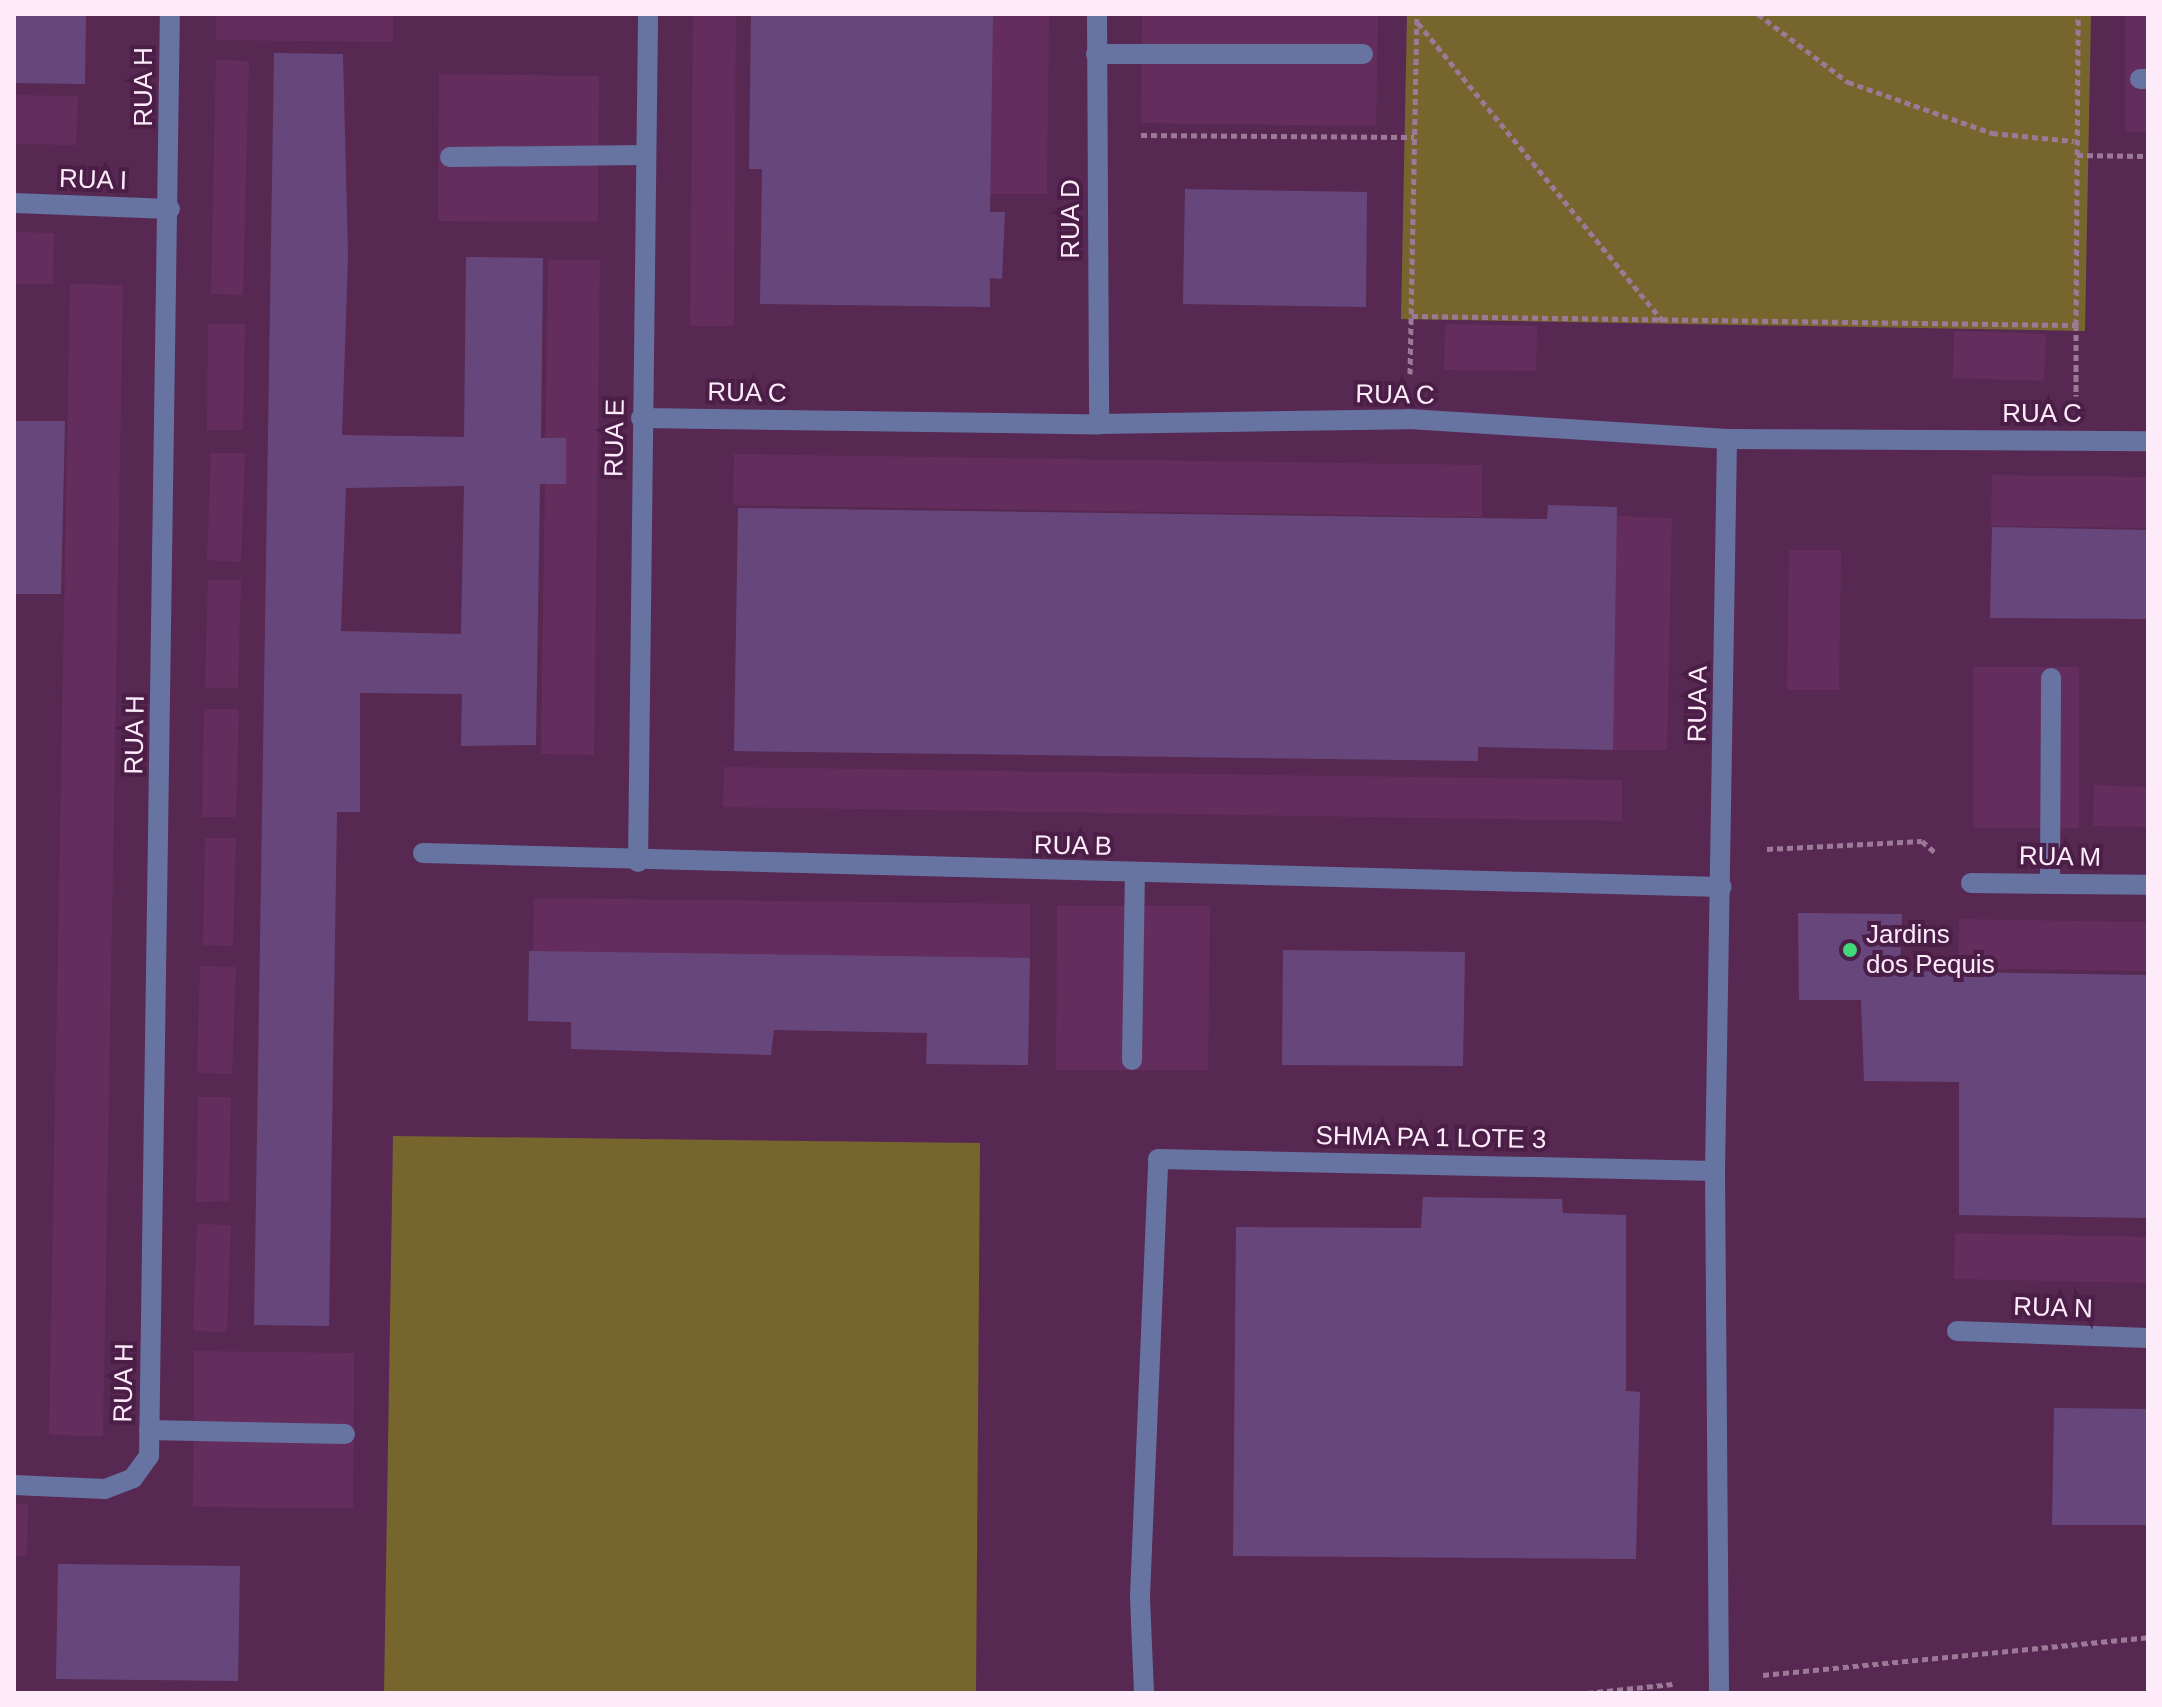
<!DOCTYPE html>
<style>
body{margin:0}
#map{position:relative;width:2162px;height:1707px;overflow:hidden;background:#572952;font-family:Arial,sans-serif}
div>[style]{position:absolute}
.built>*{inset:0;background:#632e5d}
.green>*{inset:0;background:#77652e}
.building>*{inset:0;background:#67477b}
.path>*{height:5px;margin-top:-2.5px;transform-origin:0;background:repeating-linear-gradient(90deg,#9b7997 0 6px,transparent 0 10px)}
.lane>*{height:20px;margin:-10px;padding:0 10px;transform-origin:10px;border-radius:10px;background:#6774a1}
.street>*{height:20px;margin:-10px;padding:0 10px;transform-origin:10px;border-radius:10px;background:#6774a1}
.dots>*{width:22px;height:22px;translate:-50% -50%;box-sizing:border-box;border:4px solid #4b1e47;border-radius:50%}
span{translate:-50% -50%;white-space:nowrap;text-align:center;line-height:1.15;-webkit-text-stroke:8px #4b1e47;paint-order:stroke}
.street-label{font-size:26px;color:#fdebfa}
.poi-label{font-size:26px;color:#fdebfa}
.left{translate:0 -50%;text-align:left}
.frame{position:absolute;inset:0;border:16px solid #fdebfa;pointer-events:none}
</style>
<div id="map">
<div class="built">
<div style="clip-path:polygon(216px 14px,393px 14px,393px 42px,216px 40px)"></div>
<div style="clip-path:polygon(693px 14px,736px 14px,734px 326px,690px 326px)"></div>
<div style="clip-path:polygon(989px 14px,1049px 14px,1047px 194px,987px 194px)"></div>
<div style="clip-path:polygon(1142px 14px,1378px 14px,1376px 126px,1141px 123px)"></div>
<div style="clip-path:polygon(2125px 14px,2148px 14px,2148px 132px,2125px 132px)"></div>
<div style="clip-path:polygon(216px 60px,249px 61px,243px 295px,211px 294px)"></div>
<div style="clip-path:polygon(439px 74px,599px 76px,598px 222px,438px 221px)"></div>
<div style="clip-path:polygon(14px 95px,78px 96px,76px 145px,14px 144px)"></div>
<div style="clip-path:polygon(14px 232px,54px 233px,53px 284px,14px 284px)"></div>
<div style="clip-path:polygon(548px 260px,600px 260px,594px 755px,541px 754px)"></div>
<div style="clip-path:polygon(70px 284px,123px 285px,103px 1436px,49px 1435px)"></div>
<div style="clip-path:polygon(208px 324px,245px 324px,243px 430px,207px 430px)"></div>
<div style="clip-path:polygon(1445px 324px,1537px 326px,1536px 371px,1444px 370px)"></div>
<div style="clip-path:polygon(1954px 331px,2046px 334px,2044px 381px,1953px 378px)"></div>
<div style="clip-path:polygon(211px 453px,245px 453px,241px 562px,207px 560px)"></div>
<div style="clip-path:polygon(734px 454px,1482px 465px,1482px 517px,733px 505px)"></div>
<div style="clip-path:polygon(1992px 475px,2148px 477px,2148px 528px,1991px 526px)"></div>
<div style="clip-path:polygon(1613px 516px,1672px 518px,1667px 750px,1608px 750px)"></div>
<div style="clip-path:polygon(1789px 550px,1841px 550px,1839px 690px,1787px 690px)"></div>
<div style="clip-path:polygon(208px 580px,241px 580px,238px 688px,205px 688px)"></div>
<div style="clip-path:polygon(1973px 667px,2079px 667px,2079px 828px,1973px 828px)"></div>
<div style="clip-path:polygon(204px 709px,239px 709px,236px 817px,202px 817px)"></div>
<div style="clip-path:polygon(724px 767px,1622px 780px,1622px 821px,723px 807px)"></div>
<div style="clip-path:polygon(2094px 785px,2148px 787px,2148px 827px,2093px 826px)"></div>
<div style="clip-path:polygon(205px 838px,236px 838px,233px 946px,203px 945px)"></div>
<div style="clip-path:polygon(534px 898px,1030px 904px,1030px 959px,533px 954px)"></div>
<div style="clip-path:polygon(1057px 906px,1210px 906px,1208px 1070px,1056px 1070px)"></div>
<div style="clip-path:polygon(1959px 919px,2148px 922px,2148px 971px,1958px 968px)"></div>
<div style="clip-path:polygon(200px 966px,236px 967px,232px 1074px,197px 1073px)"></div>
<div style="clip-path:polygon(198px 1097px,231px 1097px,229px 1201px,196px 1202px)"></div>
<div style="clip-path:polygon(197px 1224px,231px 1225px,227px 1332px,193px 1331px)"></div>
<div style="clip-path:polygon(1955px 1233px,2148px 1237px,2148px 1283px,1954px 1279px)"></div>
<div style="clip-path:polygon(194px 1351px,354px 1353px,353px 1508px,193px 1507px)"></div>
<div style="clip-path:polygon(14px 1504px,28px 1504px,27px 1556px,14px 1556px)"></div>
</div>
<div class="green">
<div style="clip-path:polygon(1407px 14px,2091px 14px,2085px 331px,1401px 319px)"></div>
<div style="clip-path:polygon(393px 1136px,980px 1143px,976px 1693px,384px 1693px)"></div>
</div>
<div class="building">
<div style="clip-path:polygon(14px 14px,86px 14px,85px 84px,14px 83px)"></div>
<div style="clip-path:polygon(751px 14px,993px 14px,990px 212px,1005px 212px,1002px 279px,990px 278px,990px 307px,760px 304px,762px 169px,749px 169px)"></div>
<div style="clip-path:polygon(evenodd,274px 53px,343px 54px,348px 256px,342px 435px,464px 437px,466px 257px,543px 258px,541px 438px,566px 438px,566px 484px,540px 484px,536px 745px,461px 746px,462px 694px,360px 693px,360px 812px,337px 812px,329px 1326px,254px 1325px,274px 53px,464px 486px,461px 634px,341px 631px,346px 488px,464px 486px)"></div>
<div style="clip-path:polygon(1185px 189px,1367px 192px,1366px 307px,1183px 304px)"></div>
<div style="clip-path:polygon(14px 421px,65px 421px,61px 594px,14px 594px)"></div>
<div style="clip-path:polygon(1548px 505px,1617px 507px,1613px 750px,1478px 747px,1478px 761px,734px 751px,738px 508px,1547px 519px)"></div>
<div style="clip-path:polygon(1992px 527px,2148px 530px,2148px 619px,1990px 618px)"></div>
<div style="clip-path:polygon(1798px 913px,1902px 914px,1900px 971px,2148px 975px,2148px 1218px,1959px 1215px,1959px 1082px,1864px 1081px,1861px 1000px,1799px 1000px)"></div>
<div style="clip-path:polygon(1283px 950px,1465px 952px,1463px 1066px,1282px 1065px)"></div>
<div style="clip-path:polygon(529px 951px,1030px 958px,1028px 1065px,926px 1064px,927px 1033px,774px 1030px,771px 1055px,571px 1049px,571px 1022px,528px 1021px)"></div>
<div style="clip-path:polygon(1423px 1197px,1562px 1199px,1563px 1213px,1626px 1215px,1626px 1391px,1640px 1392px,1636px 1559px,1233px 1556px,1236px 1227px,1421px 1228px)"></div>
<div style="clip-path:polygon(2054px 1408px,2148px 1409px,2148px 1525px,2052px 1525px)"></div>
<div style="clip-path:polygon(58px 1564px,240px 1566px,238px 1681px,56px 1679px)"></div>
</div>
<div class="path">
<div style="left:1758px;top:14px;width:113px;rotate:37.1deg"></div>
<div style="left:1848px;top:82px;width:153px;rotate:19.5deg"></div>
<div style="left:1992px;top:133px;width:82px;rotate:5.6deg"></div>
<div style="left:1418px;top:23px;width:386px;rotate:50.6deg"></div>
<div style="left:1141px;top:135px;width:273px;rotate:0.4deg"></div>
<div style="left:2077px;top:155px;width:71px;rotate:0.8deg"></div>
<div style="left:1412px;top:316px;width:664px;rotate:0.78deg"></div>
<div style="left:2076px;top:325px;width:71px;rotate:90deg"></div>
<div style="left:2076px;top:325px;width:311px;rotate:-89.6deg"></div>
<div style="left:1410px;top:374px;width:360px;rotate:-88.9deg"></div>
<div style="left:1767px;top:849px;width:155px;rotate:-3deg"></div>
<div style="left:1922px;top:841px;width:18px;rotate:41deg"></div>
<div style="left:1763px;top:1675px;width:387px;rotate:-5.6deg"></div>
<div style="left:1587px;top:1693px;width:86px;rotate:-6deg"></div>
</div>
<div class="lane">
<div style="left:1096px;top:54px;width:267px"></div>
<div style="left:2140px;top:79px;width:8px"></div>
<div style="left:450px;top:157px;width:195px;rotate:-0.6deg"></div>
<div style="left:2050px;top:881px;width:203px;rotate:-89.7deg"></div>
<div style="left:1132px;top:1060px;width:187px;rotate:-89.1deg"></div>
<div style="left:149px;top:1430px;width:196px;rotate:1.2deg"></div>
</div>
<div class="street">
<div style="left:1097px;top:14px;width:410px;rotate:89.7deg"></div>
<div style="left:14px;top:203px;width:156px;rotate:2.2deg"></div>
<div style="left:641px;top:418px;width:458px;rotate:0.8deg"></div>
<div style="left:1099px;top:424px;width:310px;rotate:-0.9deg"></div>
<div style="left:1409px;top:419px;width:319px;rotate:3.6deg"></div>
<div style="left:1727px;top:439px;width:421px;rotate:0.3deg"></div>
<div style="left:423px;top:853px;width:1299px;rotate:1.5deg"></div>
<div style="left:638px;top:862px;width:848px;rotate:-89.32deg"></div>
<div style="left:1971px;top:883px;width:177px;rotate:0.6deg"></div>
<div style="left:1715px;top:1171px;width:732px;rotate:-89.06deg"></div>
<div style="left:1957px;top:1331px;width:191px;rotate:2.1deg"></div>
<div style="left:14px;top:1485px;width:91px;rotate:2.5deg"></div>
<div style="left:105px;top:1489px;width:30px;rotate:-21deg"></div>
<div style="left:133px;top:1478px;width:27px;rotate:-54deg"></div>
<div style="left:149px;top:1456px;width:1442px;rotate:-89.17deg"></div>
<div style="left:1144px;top:1693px;width:97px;rotate:-92.4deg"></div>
<div style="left:1140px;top:1596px;width:437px;rotate:-87.6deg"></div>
<div style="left:1158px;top:1159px;width:557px;rotate:1.23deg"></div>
<div style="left:1715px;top:1171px;width:522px;rotate:89.56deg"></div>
</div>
<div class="dots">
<div style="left:1850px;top:950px;background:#44d77a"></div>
</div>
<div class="street-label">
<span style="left:144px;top:87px;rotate:-90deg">RUA H</span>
<span style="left:93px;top:180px;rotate:2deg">RUA I</span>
<span style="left:1071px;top:219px;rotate:-90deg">RUA D</span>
<span style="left:747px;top:393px;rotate:1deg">RUA C</span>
<span style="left:1395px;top:395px;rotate:1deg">RUA C</span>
<span style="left:2042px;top:414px">RUA C</span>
<span style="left:615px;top:438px;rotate:-89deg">RUA E</span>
<span style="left:1698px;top:704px;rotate:-89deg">RUA A</span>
<span style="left:135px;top:735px;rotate:-89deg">RUA H</span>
<span style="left:1073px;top:846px;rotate:1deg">RUA B</span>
<span style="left:2060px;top:857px;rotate:1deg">RUA M</span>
<span style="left:1431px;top:1138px;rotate:1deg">SHMA PA 1 LOTE 3</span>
<span style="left:2053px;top:1308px;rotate:2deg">RUA N</span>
<span style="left:124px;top:1383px;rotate:-89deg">RUA H</span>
</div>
<div class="poi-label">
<span class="left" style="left:1866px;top:950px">Jardins<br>dos Pequis</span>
</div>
<div class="frame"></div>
</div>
